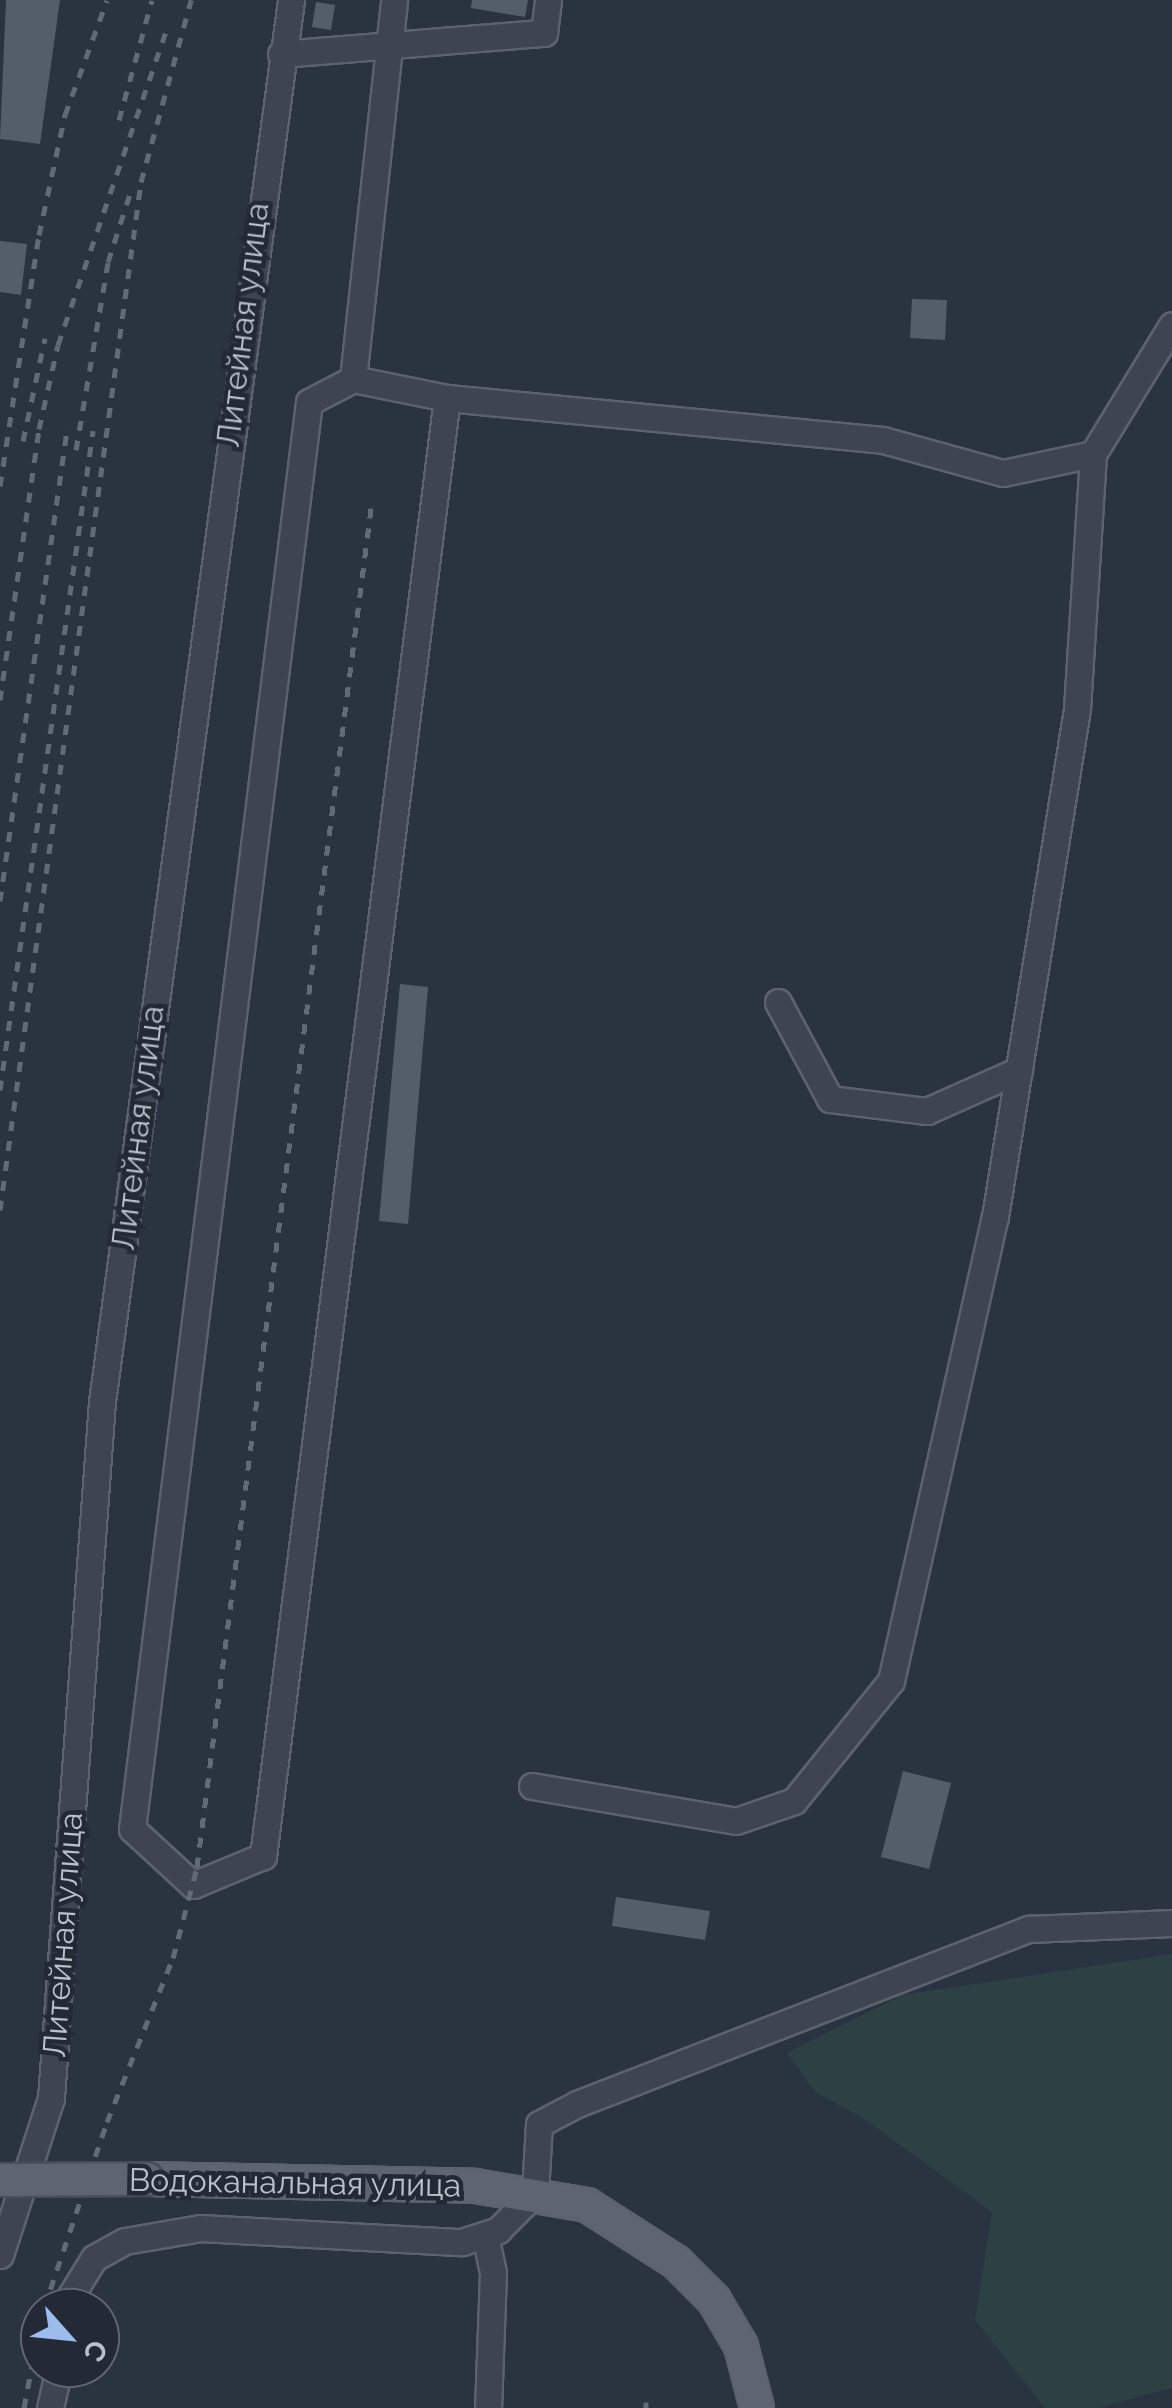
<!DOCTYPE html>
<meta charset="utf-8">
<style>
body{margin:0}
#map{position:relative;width:1172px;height:2408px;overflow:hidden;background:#2a3340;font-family:Raleway,sans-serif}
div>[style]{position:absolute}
.green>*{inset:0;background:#2d4142}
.building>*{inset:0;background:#545e6b}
.roads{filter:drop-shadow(2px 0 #5c636e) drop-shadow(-2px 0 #5c636e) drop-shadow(0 2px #5c636e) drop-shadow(0 -2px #5c636e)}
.minor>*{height:25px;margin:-12.5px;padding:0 12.5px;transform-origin:12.5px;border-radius:12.5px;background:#3e4550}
.major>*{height:32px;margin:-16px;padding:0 16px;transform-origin:16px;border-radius:16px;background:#5c6570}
.rail>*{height:5px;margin-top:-2.5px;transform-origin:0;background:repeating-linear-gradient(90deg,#616a77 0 10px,transparent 0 20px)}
.bridges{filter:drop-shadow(2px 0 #484e5a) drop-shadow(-2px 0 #484e5a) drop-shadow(0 2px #484e5a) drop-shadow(0 -2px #484e5a)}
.major-bridge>*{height:32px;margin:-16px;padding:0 16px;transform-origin:16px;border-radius:16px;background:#5c6570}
span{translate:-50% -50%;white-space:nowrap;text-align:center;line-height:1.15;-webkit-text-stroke:9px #232a36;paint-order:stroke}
.street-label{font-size:32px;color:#bbc1ca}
.north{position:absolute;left:20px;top:2288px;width:100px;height:100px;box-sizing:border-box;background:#232a36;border:2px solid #606671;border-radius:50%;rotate:117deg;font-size:28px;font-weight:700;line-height:40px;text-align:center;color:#bbc1ca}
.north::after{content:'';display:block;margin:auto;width:35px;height:45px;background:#9dbcee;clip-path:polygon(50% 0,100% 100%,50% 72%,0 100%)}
</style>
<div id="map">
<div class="green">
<div style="clip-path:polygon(1172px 1954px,1172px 2388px,1098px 2408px,1045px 2408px,975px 2320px,992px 2212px,863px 2118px,815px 2092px,787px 2053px,902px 1995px)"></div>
</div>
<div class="building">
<div style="clip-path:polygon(6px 0,60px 0,40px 144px,0 139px)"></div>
<div style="clip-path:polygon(472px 0,528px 0,525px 17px,471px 8px)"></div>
<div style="clip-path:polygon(316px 2px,335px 5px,331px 30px,312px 27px)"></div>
<div style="clip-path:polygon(0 241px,27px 244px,21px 295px,0 292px)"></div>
<div style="clip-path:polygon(912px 299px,947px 300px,945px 340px,910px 338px)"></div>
<div style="clip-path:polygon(400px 984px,428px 987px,408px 1224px,379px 1221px)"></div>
<div style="clip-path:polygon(903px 1771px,951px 1783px,929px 1869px,881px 1857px)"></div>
<div style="clip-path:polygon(616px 1897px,710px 1911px,705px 1940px,612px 1926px)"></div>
</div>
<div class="roads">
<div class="minor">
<div style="left:281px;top:54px;width:264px;rotate:-4.6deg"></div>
<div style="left:544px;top:33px;width:33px;rotate:-83deg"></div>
<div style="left:353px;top:379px;width:381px;rotate:-83.8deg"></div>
<div style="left:447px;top:398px;width:1470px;rotate:97.19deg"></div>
<div style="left:263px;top:1856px;width:76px;rotate:157.5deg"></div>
<div style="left:193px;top:1885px;width:83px;rotate:-137.4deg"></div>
<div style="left:132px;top:1829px;width:1438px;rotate:-82.93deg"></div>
<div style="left:309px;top:402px;width:50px;rotate:-27.6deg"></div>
<div style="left:353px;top:379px;width:96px;rotate:11.4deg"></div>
<div style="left:447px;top:398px;width:438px;rotate:5.5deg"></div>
<div style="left:883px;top:440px;width:124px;rotate:15.4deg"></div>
<div style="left:1003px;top:473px;width:92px;rotate:-11.9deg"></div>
<div style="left:778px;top:1002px;width:110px;rotate:61.8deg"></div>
<div style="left:830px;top:1099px;width:98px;rotate:7.1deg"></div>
<div style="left:927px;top:1111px;width:101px;rotate:-24deg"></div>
<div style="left:532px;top:1786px;width:207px;rotate:9.7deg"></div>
<div style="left:736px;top:1821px;width:61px;rotate:-19deg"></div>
<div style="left:794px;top:1801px;width:154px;rotate:-51.1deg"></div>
<div style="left:891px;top:1681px;width:476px;rotate:-77.4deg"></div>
<div style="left:995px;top:1217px;width:515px;rotate:-80.83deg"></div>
<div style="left:1077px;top:709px;width:256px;rotate:-86.4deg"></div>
<div style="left:1093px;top:454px;width:151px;rotate:-58.5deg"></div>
<div style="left:485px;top:2235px;width:39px;rotate:78deg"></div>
<div style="left:493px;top:2273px;width:135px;rotate:92.1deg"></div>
<div style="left:0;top:2255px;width:165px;rotate:-72deg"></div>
<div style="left:51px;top:2098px;width:698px;rotate:-85.81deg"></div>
<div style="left:102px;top:1402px;width:1415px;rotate:-82.32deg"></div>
<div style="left:63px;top:2308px;width:59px;rotate:-58.2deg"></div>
<div style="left:94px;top:2258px;width:35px;rotate:-29deg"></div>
<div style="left:125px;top:2241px;width:76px;rotate:-9.8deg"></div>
<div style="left:200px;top:2228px;width:262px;rotate:3.1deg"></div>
<div style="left:462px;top:2242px;width:38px;rotate:-18deg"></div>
<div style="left:498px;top:2230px;width:52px;rotate:-45deg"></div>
<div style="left:535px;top:2193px;width:69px;rotate:-86.7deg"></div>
<div style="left:539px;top:2124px;width:43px;rotate:-27.8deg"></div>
<div style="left:577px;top:2104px;width:485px;rotate:-21.2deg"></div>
<div style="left:1029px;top:1929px;width:143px;rotate:-2.4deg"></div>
<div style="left:50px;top:2408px;width:41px;rotate:-77.3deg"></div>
</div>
<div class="major">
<div style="left:147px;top:2179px;width:328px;rotate:1.2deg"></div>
<div style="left:475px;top:2186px;width:114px;rotate:9.6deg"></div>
<div style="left:587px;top:2205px;width:106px;rotate:32.6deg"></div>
<div style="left:676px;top:2262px;width:54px;rotate:45deg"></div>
<div style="left:714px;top:2300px;width:53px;rotate:59.6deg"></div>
<div style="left:741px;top:2346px;width:64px;rotate:75.5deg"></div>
</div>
</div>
<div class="rail">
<div style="left:119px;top:120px;width:124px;rotate:-74.6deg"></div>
<div style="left:23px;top:441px;width:105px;rotate:-77.9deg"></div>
<div style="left:76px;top:450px;width:191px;rotate:-80.3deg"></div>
<div style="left:108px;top:262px;width:75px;rotate:-72.1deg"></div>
<div style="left:0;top:486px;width:254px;rotate:-81.2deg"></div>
<div style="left:39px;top:235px;width:123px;rotate:-77.8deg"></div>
<div style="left:65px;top:115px;width:122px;rotate:-69.9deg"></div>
<div style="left:0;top:700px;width:274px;rotate:-81.8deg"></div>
<div style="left:39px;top:429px;width:86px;rotate:-77.3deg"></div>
<div style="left:58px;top:345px;width:335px;rotate:-71deg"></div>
<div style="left:0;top:901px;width:480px;rotate:-81.9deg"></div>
<div style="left:0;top:1090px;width:666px;rotate:-81.97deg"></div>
<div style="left:0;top:1210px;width:1038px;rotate:-82.19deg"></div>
<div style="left:141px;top:182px;width:189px;rotate:-74.6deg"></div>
<div style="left:44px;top:2308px;width:196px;rotate:-71.3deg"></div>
<div style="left:107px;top:2122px;width:177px;rotate:-68.1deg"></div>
<div style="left:173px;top:1958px;width:94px;rotate:-75.2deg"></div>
<div style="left:197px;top:1867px;width:1378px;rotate:-82.7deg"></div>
<div style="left:24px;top:2408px;width:87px;rotate:-79.5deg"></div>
<div style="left:646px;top:2408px;width:6px;rotate:-90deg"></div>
</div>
<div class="bridges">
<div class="major-bridge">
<div style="left:0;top:2180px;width:147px;rotate:-0.4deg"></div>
</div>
</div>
<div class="street-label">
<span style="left:243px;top:325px;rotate:-83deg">Литейная улица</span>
<span style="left:138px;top:1128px;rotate:-83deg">Литейная улица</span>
<span style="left:63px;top:1935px;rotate:-86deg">Литейная улица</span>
<span style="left:295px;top:2183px;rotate:1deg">Водоканальная улица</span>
</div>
<div class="north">С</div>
</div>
